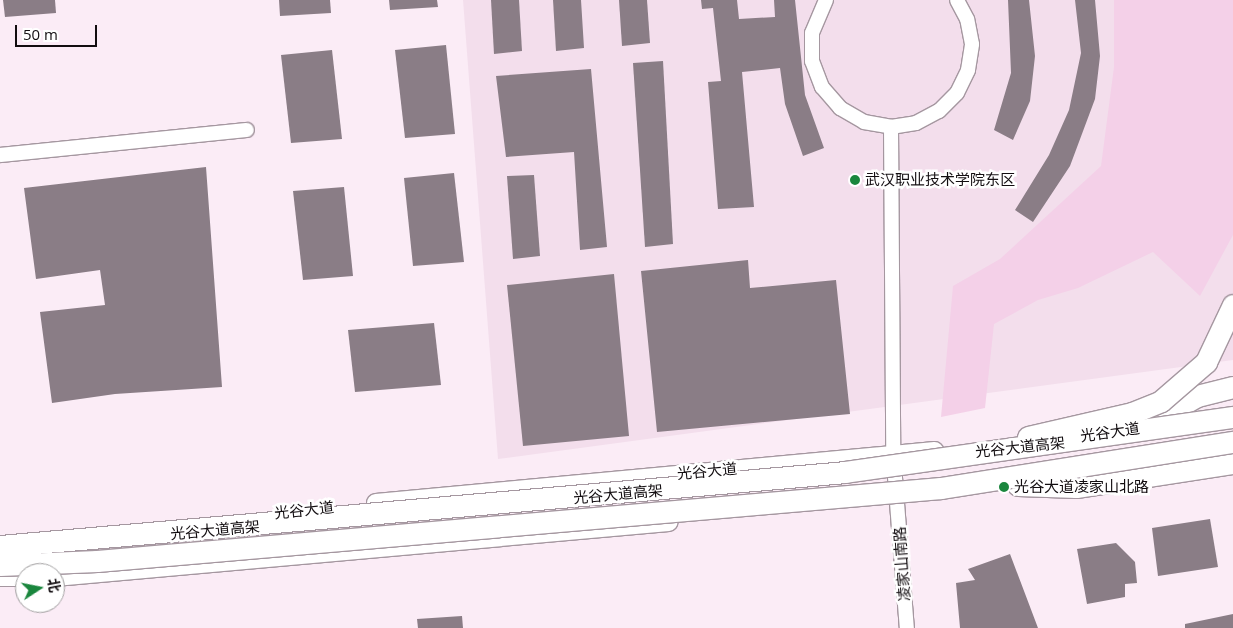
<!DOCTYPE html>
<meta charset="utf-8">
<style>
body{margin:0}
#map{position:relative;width:1233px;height:628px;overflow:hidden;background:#fbecf6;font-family:"Open Sans","Noto Sans SC",sans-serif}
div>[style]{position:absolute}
.built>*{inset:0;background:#f3deec}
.green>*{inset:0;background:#f4d0e8}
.building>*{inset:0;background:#8a7d86}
.roads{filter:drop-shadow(1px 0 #a597a0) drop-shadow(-1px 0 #a597a0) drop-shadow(0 1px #a597a0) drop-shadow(0 -1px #a597a0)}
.minor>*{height:14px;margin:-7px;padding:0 7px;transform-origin:7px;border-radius:7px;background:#fff}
.major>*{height:18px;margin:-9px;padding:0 9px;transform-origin:9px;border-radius:9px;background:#fff}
.highway>*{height:21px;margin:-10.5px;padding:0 10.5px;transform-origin:10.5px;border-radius:10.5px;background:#fff}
.bridges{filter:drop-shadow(1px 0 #a597a0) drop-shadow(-1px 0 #a597a0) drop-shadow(0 1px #a597a0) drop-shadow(0 -1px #a597a0)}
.highway-bridge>*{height:21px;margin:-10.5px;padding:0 10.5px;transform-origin:10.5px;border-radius:10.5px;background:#fff}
.dots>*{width:14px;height:14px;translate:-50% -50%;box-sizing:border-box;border:2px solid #fff;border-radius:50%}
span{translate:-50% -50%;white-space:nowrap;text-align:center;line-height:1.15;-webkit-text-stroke:5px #fff;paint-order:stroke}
.poi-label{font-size:15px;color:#120d10}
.left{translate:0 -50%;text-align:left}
.street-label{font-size:15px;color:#120d10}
.north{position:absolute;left:15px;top:563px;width:50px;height:50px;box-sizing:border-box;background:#fff;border:1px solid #a09e9f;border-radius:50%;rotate:79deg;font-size:14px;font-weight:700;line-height:20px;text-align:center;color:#120d10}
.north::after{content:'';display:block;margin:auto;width:18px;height:22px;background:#1a863d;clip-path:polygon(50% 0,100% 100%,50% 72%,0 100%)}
.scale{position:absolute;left:15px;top:25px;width:82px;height:22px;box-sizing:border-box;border:2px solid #120d10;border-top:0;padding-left:6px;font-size:15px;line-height:18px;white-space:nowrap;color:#120d10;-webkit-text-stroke:4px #fff;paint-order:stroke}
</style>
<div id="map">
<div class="built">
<div style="clip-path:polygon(463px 0,1233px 0,1233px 360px,498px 459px)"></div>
</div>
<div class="green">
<div style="clip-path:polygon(1114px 0,1233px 0,1233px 235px,1200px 296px,1153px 252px,1078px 288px,1038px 300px,994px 324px,985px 408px,941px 417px,953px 286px,1000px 259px,1101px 166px,1114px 67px)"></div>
</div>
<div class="building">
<div style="clip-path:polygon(3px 0,55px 0,56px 13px,5px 17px)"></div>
<div style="clip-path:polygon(279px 0,330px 0,331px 13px,280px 16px)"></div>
<div style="clip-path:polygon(389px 0,437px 0,438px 7px,390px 10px)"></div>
<div style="clip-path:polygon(491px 0,519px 0,522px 51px,494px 54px)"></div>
<div style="clip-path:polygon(553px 0,581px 0,584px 48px,556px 51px)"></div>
<div style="clip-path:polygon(619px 0,647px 0,650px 43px,622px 46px)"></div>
<div style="clip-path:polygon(701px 0,737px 0,739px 19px,775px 17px,774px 0,795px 0,805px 95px,824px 148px,803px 156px,785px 104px,780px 68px,742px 72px,754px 207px,718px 209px,708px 82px,721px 81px,713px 8px,702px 9px)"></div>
<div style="clip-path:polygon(1008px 0,1029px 0,1035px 56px,1030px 101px,1013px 140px,994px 130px,1011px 73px)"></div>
<div style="clip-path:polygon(1075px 0,1095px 0,1100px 56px,1095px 99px,1070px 166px,1033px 222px,1015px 210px,1049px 155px,1069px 110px,1081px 53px)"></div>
<div style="clip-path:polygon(446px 45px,455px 134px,405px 138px,395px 50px)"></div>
<div style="clip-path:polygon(332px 50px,342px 139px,291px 143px,281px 55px)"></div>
<div style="clip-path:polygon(663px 61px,673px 244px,645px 247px,633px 63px)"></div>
<div style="clip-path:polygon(591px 69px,607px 247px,580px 250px,574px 152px,506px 157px,496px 76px)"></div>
<div style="clip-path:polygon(206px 167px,222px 387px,115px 394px,52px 403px,40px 312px,105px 305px,100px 270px,36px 279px,24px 188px)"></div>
<div style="clip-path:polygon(454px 173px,464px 262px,413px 266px,404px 178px)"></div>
<div style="clip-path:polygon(534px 175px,540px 256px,513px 259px,507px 176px)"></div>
<div style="clip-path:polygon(344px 187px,353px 276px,303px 280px,293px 191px)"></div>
<div style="clip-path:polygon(748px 260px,750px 288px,836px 280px,850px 414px,657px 432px,641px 271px)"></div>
<div style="clip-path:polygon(614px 274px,629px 436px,523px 446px,507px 285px)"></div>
<div style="clip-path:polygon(434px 323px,441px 385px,355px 392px,348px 330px)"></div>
<div style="clip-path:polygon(1210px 519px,1218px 567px,1158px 576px,1152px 528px)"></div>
<div style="clip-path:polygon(1116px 543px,1135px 562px,1137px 583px,1125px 584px,1125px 597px,1087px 604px,1077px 549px)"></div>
<div style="clip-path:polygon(1010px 554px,1038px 628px,960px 628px,956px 583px,975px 580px,968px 569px)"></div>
<div style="clip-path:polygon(1233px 614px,1233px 628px,1185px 628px,1185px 624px)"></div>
<div style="clip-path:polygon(462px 616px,463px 628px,418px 628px,417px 619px)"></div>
</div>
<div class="roads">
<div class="minor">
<div style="left:826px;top:0;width:36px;rotate:113deg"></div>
<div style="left:812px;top:33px;width:28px;rotate:90deg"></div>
<div style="left:812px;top:61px;width:28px;rotate:69deg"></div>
<div style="left:822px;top:87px;width:28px;rotate:49deg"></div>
<div style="left:840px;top:108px;width:28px;rotate:30deg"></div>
<div style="left:864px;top:122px;width:27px;rotate:10deg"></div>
<div style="left:891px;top:127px;width:25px;rotate:-9deg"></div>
<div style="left:916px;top:123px;width:26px;rotate:-28deg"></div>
<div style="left:939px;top:111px;width:25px;rotate:-45deg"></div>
<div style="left:957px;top:93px;width:25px;rotate:-64deg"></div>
<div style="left:968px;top:70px;width:26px;rotate:-81deg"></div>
<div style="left:972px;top:44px;width:25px;rotate:-101deg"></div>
<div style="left:967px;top:19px;width:21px;rotate:-118deg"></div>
<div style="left:891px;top:127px;width:325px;rotate:89.6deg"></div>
<div style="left:893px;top:452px;width:177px;rotate:85.5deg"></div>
<div style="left:0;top:155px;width:248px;rotate:-5.8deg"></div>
</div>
<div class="major">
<div style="left:376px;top:503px;width:561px;rotate:-5.31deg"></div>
<div style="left:0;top:577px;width:25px"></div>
<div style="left:55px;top:577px;width:616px;rotate:-5.12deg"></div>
</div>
<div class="highway">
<div style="left:1143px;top:427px;width:62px;rotate:-29.9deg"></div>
<div style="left:1197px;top:396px;width:37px;rotate:-14deg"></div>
<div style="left:1018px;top:485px;width:58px;rotate:2deg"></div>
<div style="left:1076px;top:487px;width:159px;rotate:-8.7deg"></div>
</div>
</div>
<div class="bridges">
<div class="highway-bridge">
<div style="left:1028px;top:437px;width:107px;rotate:-13deg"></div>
<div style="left:1132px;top:413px;width:31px;rotate:-22deg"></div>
<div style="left:1161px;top:401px;width:60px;rotate:-40.9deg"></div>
<div style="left:1206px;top:362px;width:63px;rotate:-64.7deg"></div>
<div style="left:0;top:546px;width:848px;rotate:-5deg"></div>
<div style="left:845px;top:472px;width:392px;rotate:-8.1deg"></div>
<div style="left:0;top:565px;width:97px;rotate:-2.4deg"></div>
<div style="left:97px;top:561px;width:847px;rotate:-4.94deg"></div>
<div style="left:941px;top:488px;width:296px;rotate:-9deg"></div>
</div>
</div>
<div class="dots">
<div style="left:855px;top:180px;background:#1a863d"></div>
<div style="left:1004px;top:487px;background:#1a863d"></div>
</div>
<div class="poi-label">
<span class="left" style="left:865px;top:180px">武汉职业技术学院东区</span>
<span class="left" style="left:1014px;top:487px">光谷大道凌家山北路</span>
</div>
<div class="street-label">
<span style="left:1110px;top:432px;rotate:-8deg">光谷大道</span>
<span style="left:1020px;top:447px;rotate:-6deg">光谷大道高架</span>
<span style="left:707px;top:471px;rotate:-5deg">光谷大道</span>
<span style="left:618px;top:494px;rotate:-5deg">光谷大道高架</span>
<span style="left:304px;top:510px;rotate:-6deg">光谷大道</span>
<span style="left:215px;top:530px;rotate:-5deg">光谷大道高架</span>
<span style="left:902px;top:564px;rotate:-94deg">凌家山南路</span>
</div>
<div class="north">北</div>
<div class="scale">50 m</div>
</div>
